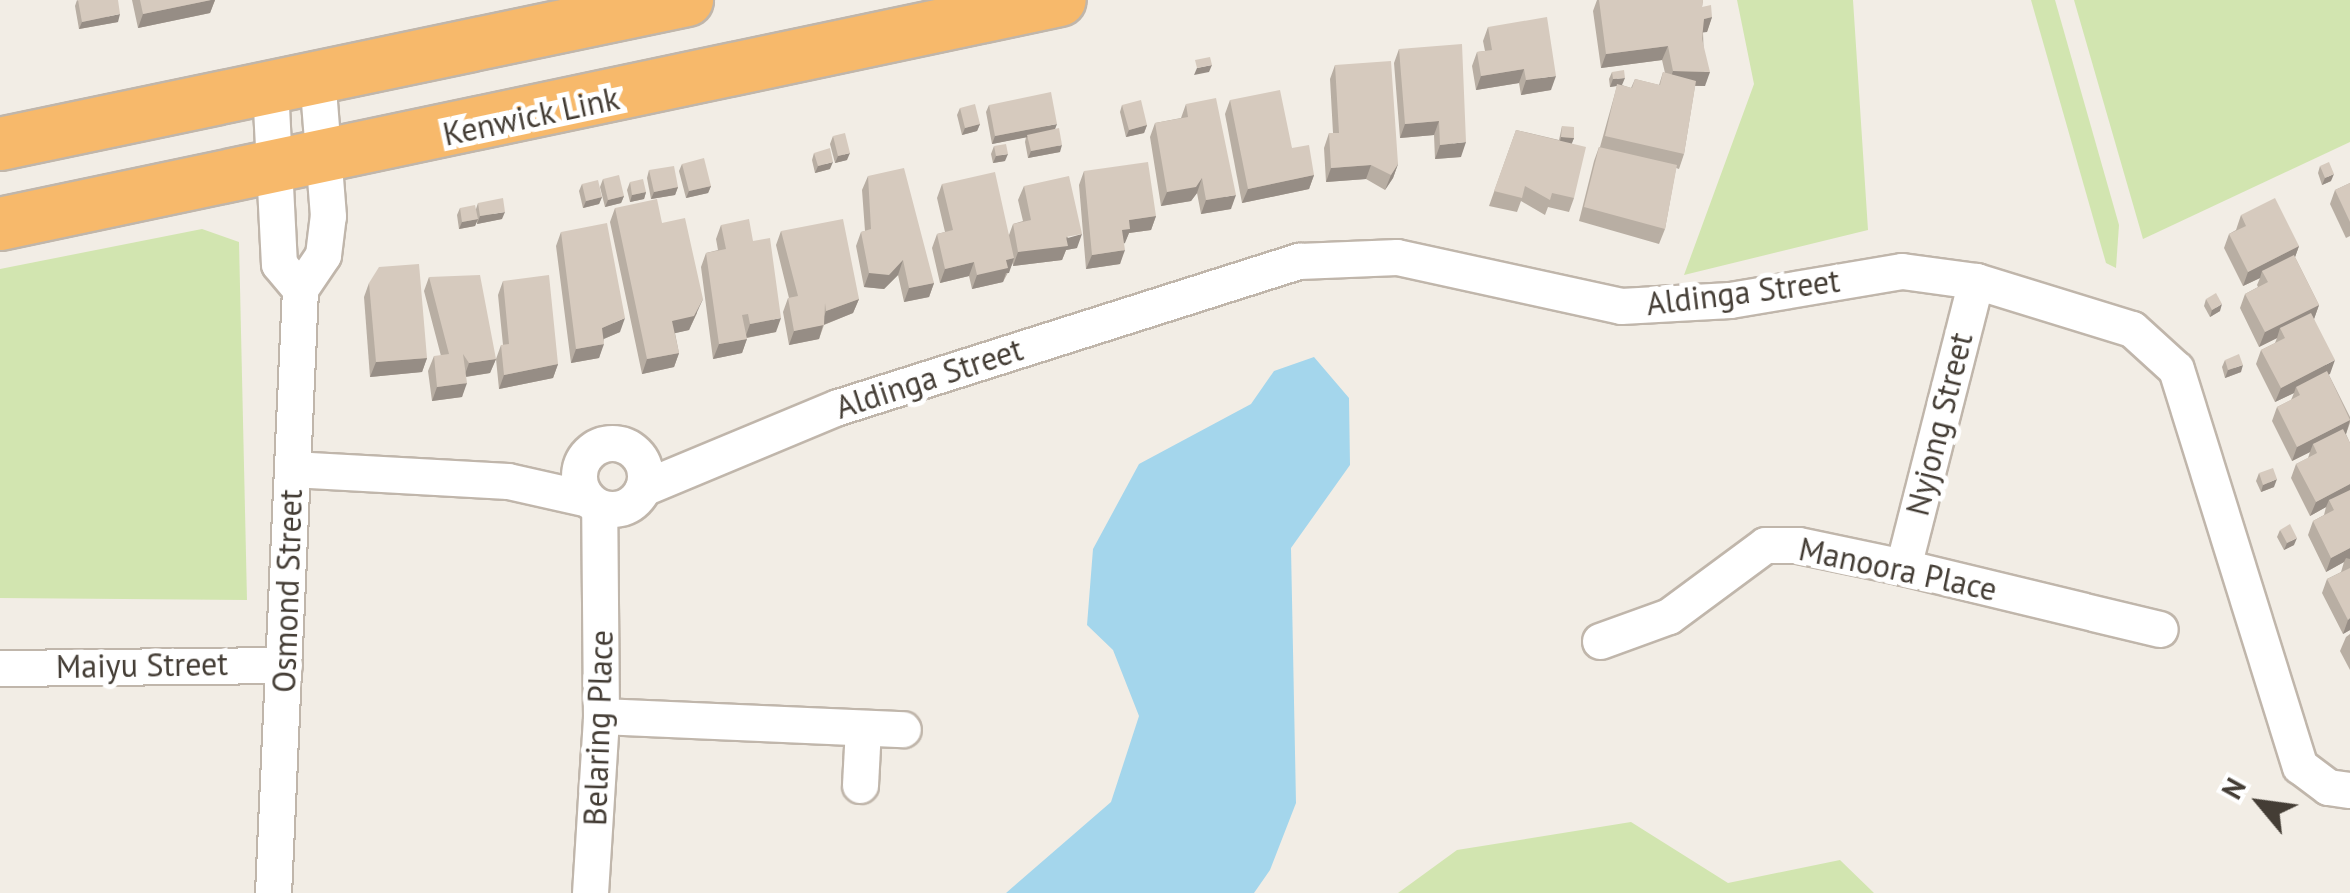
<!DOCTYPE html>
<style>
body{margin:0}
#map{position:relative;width:2350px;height:893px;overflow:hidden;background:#f2ede5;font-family:"PT Sans",sans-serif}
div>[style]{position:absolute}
.green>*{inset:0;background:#d2e5b0}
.water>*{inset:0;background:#a4d6ec}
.roads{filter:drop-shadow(2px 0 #c0b6ab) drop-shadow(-2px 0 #c0b6ab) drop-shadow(0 2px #c0b6ab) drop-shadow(0 -2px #c0b6ab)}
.minor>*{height:35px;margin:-17.5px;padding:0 17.5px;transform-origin:17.5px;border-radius:17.5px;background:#fff}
.minor>.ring{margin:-17.5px;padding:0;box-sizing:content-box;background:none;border:35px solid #fff;border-radius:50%}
.highway>*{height:52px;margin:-26px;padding:0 26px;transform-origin:26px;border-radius:26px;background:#f7b96b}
.wall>*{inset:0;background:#b8aea3}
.shaded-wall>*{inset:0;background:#968d85}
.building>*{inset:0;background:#d6cabe}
span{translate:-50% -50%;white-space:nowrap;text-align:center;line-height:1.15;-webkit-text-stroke:10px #fff;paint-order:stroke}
.street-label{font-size:32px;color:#443d35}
.north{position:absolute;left:2210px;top:753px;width:100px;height:100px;-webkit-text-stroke:8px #fff;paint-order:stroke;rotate:299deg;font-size:28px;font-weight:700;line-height:40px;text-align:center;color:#443d35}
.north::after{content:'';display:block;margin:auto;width:35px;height:45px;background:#443d35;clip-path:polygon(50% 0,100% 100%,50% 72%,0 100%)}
</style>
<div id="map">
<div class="green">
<div style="clip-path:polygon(1737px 0,1853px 0,1868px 230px,1684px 275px,1754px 84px)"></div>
<div style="clip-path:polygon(2031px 0,2055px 0,2119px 225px,2116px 268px,2106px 263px)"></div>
<div style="clip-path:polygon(2074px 0,2350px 0,2350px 142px,2143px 239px)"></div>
<div style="clip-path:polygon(202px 229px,239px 242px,247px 600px,0 598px,0 269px)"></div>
<div style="clip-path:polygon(1631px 822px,1728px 883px,1840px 860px,1874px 893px,1398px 893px,1457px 850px)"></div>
</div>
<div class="water">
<div style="clip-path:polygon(1314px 357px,1349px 398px,1350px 465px,1291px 548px,1296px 803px,1270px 870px,1254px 893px,1006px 893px,1111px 802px,1139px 716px,1113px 650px,1087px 625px,1093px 549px,1139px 464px,1251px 404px,1274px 371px)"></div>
</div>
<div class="roads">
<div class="minor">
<div style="left:270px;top:87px;width:177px;rotate:87.1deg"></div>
<div style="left:279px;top:264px;width:33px;rotate:50deg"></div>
<div class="ring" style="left:579px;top:443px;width:31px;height:31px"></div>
<div style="left:292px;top:469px;width:216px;rotate:3.2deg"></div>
<div style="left:508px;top:481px;width:82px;rotate:12.7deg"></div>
<div style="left:643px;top:488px;width:211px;rotate:-22.6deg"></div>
<div style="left:838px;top:407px;width:484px;rotate:-17.6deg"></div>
<div style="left:1299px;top:261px;width:98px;rotate:-2.3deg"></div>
<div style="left:1397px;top:257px;width:229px;rotate:12.3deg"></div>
<div style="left:1621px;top:306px;width:109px;rotate:-3.2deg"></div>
<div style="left:1730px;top:300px;width:174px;rotate:-9.6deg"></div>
<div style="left:1902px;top:271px;width:75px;rotate:7.7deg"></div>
<div style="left:1976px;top:281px;width:163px;rotate:17.1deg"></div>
<div style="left:2132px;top:329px;width:59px;rotate:42.3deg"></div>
<div style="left:2176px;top:369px;width:416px;rotate:72.7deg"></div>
<div style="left:2300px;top:766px;width:35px;rotate:37deg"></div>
<div style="left:2328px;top:787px;width:22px;rotate:8deg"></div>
<div style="left:1903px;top:567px;width:295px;rotate:-75.7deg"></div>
<div style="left:1600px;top:641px;width:73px;rotate:-19.9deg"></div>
<div style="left:1669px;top:616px;width:119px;rotate:-36.5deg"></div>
<div style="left:1765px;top:545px;width:33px"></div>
<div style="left:1798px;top:545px;width:107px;rotate:11.8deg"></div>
<div style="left:1903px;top:567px;width:264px;rotate:13.6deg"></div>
<div style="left:0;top:668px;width:284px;rotate:-0.6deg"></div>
<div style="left:601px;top:716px;width:302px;rotate:2.5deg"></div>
<div style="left:860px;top:785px;width:57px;rotate:-87deg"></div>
<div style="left:273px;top:893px;width:605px;rotate:-87.44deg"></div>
<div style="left:300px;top:289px;width:41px;rotate:-55.9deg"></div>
<div style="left:323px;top:255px;width:39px;rotate:-83deg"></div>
<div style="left:328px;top:216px;width:139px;rotate:-94.5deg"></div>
<div style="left:590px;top:893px;width:177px;rotate:-86.4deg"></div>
<div style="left:601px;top:716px;width:209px;rotate:-90.5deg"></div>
</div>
<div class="highway">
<div style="left:0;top:144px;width:702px;rotate:-11.84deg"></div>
<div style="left:0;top:224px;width:1083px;rotate:-11.93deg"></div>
</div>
</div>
<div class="wall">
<div style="clip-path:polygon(77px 0,118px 22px,79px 29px,75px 6px)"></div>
<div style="clip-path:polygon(132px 0,215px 0,210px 13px,138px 28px)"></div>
<div style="clip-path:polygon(1597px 0,1703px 0,1702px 7px,1712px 17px,1707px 32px,1703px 32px,1705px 86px,1695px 86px,1684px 154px,1679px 169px,1676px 168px,1665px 229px,1659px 244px,1579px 221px,1594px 161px,1599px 147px,1600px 147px,1617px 86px,1610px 87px,1609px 79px,1612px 72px,1622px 85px,1631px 88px,1635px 79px,1659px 85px,1663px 72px,1665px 73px,1662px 60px,1601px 68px,1593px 11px)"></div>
<div style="clip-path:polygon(1488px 27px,1551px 90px,1521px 95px,1519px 83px,1476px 90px,1472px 66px,1477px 52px,1485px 51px,1483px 41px)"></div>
<div style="clip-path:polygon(1399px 49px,1461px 157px,1435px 159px,1434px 135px,1400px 138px,1394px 63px)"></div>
<div style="clip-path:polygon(1335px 65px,1398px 164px,1393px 178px,1385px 190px,1366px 179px,1326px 182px,1324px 148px,1329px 133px,1333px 133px,1330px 79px)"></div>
<div style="clip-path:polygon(1230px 100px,1292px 148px,1314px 175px,1309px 189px,1242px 203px,1225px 114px)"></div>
<div style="clip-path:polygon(1186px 104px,1231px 209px,1201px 214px,1197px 193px,1191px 201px,1161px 206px,1150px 137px,1155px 123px,1181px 118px)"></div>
<div style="clip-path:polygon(989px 105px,1055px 129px,1060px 152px,1028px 158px,1025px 142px,1026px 137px,992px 144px,986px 112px)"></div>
<div style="clip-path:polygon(1122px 105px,1147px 125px,1144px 133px,1126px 137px,1120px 112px)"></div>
<div style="clip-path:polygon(960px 108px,980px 124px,977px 131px,962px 135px,957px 115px)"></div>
<div style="clip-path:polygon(1562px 126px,1574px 138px,1572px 143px,1574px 198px,1569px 212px,1548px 207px,1545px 215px,1521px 201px,1517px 212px,1489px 206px,1516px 130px,1559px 140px)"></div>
<div style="clip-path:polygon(833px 136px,847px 160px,835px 163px,830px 144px)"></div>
<div style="clip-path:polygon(994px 146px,1005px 161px,993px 163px,991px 154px)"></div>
<div style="clip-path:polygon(814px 153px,830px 169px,815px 173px,812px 160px)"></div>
<div style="clip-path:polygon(682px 164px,711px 186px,708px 193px,686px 198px,679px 171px)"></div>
<div style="clip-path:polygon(2320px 166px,2331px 181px,2322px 185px,2318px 173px)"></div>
<div style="clip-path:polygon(649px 170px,678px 187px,675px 195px,651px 199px,647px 178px)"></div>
<div style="clip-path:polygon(1084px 171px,1156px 216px,1151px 230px,1129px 233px,1124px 244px,1120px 264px,1086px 269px,1079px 185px)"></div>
<div style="clip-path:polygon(868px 176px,934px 283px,929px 297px,904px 302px,898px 275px,884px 289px,864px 287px,856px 246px,861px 232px,865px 231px,862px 190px)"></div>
<div style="clip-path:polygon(603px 179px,624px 196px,621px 203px,605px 207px,600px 187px)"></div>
<div style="clip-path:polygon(630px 182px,646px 192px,644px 199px,630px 202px,627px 190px)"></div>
<div style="clip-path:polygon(2350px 183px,2350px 236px,2346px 238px,2330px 204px,2335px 190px)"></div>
<div style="clip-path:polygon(582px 184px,602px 197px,599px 204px,583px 208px,579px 191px)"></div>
<div style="clip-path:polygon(942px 184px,1009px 235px,1013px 224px,1023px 221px,1018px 200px,1024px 186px,1077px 248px,1066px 250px,1062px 260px,1013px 266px,1013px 263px,1003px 282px,972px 289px,969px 276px,940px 283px,932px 248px,937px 234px,945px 232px,937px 198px)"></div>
<div style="clip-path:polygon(478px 203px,502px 219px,477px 224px,477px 221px,475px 226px,459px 229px,457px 215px,460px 208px,476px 209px)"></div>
<div style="clip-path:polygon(615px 208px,662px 223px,697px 313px,689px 330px,675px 333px,679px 353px,674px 367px,642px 374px,610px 222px)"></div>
<div style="clip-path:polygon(2241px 215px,2299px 246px,2295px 257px,2319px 305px,2314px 319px,2329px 375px,2350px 417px,2350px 423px,2346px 434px,2350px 443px,2350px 630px,2343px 634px,2322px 593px,2327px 579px,2341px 572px,2344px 562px,2326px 572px,2308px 535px,2313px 521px,2324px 515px,2326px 507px,2310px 516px,2291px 478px,2296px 464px,2308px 458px,2310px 452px,2292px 461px,2272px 421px,2277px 407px,2291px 400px,2294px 393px,2275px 402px,2256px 364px,2261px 350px,2275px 343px,2277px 338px,2259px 347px,2240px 308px,2245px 294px,2258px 287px,2257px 285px,2260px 278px,2243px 286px,2224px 248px,2229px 234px,2236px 230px)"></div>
<div style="clip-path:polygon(721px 225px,753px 241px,776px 332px,747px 338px,742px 353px,713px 359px,701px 267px,706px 253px,718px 250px,716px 239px)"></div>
<div style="clip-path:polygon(781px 231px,859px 299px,853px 313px,824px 325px,819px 339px,789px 345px,783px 312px,788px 298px,789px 298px,776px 245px)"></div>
<div style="clip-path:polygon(561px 232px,620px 332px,604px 339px,599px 358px,571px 363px,556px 246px)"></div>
<div style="clip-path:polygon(429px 277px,496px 359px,501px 345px,503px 345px,498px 295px,503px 281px,558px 364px,553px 378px,499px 389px,496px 359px,490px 373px,466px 377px,462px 397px,432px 401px,428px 371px,434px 356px,441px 356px,424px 291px)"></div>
<div style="clip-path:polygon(369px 283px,427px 358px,422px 372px,370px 377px,364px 297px)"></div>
<div style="clip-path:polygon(2206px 299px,2220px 311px,2210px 317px,2204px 306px)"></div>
<div style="clip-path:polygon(2225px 360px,2241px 372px,2225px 378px,2222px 367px)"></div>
<div style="clip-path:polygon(2259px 473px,2274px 487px,2261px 492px,2256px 481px)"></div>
<div style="clip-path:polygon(2280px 530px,2294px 545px,2284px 550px,2277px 537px)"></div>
<div style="clip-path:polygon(2350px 634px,2350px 670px,2340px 651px,2346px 637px)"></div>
</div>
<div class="shaded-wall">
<div style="clip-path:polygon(211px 0,215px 0,210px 13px,138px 28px,143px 14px)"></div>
<div style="clip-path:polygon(120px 14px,118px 22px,79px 29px,82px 22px)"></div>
<div style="clip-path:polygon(1712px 17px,1707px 32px,1699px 33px,1704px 19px)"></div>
<div style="clip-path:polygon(1668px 46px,1662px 60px,1601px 68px,1606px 54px)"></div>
<div style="clip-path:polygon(1212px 65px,1209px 72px,1194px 75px,1197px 68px)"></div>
<div style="clip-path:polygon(1524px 69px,1519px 83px,1476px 90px,1481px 76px)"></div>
<div style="clip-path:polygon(1673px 71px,1710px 72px,1705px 86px,1668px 85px)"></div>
<div style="clip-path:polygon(1556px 76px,1551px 90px,1521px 95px,1526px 80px)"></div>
<div style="clip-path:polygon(1625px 78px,1622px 85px,1610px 87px,1613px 79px)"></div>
<div style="clip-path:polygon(1439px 121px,1434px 135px,1400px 138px,1405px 124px)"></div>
<div style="clip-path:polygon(980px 124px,977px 131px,962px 135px,965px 128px)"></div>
<div style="clip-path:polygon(1057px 124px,1054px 132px,992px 144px,995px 136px)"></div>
<div style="clip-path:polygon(1147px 125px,1144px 133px,1126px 137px,1129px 130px)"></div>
<div style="clip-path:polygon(1561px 137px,1574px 138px,1571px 145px,1559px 145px)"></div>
<div style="clip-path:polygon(1466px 142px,1461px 157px,1435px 159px,1440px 145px)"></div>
<div style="clip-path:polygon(1062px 145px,1060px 152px,1028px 158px,1031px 151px)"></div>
<div style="clip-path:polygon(850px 153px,847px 160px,835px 163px,838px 156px)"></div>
<div style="clip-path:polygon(1008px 154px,1005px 161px,993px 163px,996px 156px)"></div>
<div style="clip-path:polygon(833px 162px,830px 169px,815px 173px,818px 166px)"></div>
<div style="clip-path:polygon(1398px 164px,1393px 178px,1385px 190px,1391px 175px)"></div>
<div style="clip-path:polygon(1371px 165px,1366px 179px,1326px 182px,1331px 168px)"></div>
<div style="clip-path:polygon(2334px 174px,2331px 181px,2322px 185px,2325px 178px)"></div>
<div style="clip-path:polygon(1314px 175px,1309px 189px,1242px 203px,1248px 189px)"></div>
<div style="clip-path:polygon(1202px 178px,1197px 193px,1191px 201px,1161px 206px,1167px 192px)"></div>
<div style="clip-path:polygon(711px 186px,708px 193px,686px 198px,689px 191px)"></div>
<div style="clip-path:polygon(678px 187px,675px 195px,651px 199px,654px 192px)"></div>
<div style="clip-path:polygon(646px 192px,644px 199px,630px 202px,632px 195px)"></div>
<div style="clip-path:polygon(1236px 195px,1231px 209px,1201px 214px,1206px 200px)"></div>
<div style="clip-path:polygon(624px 196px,621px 203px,605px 207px,608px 200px)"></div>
<div style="clip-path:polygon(602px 197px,599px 204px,583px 208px,586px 201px)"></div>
<div style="clip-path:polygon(505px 212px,502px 219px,477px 224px,480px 216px)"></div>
<div style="clip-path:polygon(1156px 216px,1151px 230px,1129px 233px,1125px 243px,1117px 245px,1122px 230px,1129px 220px)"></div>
<div style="clip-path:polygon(478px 219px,475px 226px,459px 229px,462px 222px)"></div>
<div style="clip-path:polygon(1082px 234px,1077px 248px,1066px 250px,1062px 260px,1013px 266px,1018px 252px)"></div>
<div style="clip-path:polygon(2299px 246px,2294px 260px,2262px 271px,2260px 278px,2243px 286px,2248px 272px)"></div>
<div style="clip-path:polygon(1125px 250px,1120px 264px,1086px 269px,1092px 255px)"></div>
<div style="clip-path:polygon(1014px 258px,1009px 273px,1006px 273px,1003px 282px,972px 289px,977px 275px,1006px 260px)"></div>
<div style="clip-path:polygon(903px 260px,898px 275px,884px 289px,864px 287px,869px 273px)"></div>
<div style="clip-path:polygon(974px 262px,969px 276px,940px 283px,945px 269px)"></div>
<div style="clip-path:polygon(934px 283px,929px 297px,904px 302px,909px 288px)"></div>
<div style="clip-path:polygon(703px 299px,689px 330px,667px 335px,672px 321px)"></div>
<div style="clip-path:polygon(859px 299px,853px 313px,823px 325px,819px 339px,789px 345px,794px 331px,821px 325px,826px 311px)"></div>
<div style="clip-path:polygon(2222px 304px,2220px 311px,2210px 317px,2212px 310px)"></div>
<div style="clip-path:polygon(2319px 305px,2314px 319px,2280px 328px,2277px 338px,2259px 347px,2265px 332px)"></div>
<div style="clip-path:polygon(625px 318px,620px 332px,596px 342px,602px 328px)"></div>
<div style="clip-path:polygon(781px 318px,776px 332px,745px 338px,750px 324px)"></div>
<div style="clip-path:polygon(747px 339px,742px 353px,713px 359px,719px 344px)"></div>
<div style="clip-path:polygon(604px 344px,599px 358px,571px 363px,576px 349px)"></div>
<div style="clip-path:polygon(679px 353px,674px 367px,642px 374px,647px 359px)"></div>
<div style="clip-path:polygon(427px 358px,422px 372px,370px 377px,376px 362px)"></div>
<div style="clip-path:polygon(496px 359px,490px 373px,464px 377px,469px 363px)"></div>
<div style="clip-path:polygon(2335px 360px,2330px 374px,2298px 390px,2296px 387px,2294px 393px,2275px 402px,2281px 388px)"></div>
<div style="clip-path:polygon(558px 364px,553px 378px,499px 389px,504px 375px)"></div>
<div style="clip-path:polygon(2243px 365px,2241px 372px,2225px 378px,2228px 370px)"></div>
<div style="clip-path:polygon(467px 383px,462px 397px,432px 401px,437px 387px)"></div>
<div style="clip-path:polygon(2350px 420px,2346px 434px,2313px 444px,2310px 452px,2292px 461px,2297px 447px)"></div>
<div style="clip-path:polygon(2277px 479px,2274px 487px,2261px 492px,2263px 485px)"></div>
<div style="clip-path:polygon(2350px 484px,2350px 495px,2329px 500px,2326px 507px,2310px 516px,2316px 502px)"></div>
<div style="clip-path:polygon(2297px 538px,2294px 545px,2284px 550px,2287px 543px)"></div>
<div style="clip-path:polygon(2350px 548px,2350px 559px,2346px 558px,2344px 562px,2326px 572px,2331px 558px)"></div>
<div style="clip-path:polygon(2350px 618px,2350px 630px,2343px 634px,2348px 620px)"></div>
</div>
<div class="building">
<div style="clip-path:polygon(78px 0,118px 0,120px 14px,82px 22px)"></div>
<div style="clip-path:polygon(140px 0,211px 0,143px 14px)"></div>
<div style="clip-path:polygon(1599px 0,1703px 0,1702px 7px,1711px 5px,1712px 17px,1704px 19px,1702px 39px,1710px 72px,1673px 71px,1668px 46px,1606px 54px)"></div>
<div style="clip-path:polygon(1547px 17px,1556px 76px,1526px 80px,1524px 69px,1481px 76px,1477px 52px,1492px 50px,1488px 27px)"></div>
<div style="clip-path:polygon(1462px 44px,1466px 142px,1440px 145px,1439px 121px,1405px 124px,1399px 49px)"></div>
<div style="clip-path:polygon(1210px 57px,1212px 65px,1197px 68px,1195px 60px)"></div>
<div style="clip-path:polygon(1391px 61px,1398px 164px,1391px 175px,1371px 165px,1331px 168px,1329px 133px,1339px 133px,1335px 65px)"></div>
<div style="clip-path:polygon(1624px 70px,1625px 78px,1613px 79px,1612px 72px)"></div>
<div style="clip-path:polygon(1663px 72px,1696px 81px,1684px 154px,1605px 136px,1617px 84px,1632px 88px,1635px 79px,1660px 85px)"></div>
<div style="clip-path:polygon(1280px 90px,1292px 148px,1309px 145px,1314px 175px,1248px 189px,1230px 100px)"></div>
<div style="clip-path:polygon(1051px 92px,1057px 124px,995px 136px,989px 105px)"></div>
<div style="clip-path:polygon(1216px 98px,1236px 195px,1206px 200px,1202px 178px,1196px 187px,1167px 192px,1155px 123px,1188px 117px,1186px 104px)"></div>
<div style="clip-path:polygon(1141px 100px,1147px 125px,1129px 130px,1122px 105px)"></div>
<div style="clip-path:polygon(975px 104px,980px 124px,965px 128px,960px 108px)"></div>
<div style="clip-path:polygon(1562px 126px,1574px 127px,1574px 138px,1561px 137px)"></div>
<div style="clip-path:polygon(1059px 128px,1062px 145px,1031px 151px,1027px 135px)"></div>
<div style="clip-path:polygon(1516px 130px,1586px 147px,1574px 198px,1552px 193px,1550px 200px,1525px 186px,1522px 198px,1494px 191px)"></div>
<div style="clip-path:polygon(845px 133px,850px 153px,838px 156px,833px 136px)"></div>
<div style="clip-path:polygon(1006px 144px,1008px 154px,996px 156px,994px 146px)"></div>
<div style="clip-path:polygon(1599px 147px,1677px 165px,1665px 229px,1584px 207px)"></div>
<div style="clip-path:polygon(830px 148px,833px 162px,818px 166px,814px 153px)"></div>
<div style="clip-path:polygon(704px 158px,711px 186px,689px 191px,682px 164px)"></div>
<div style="clip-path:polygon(1148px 162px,1156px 216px,1129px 220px,1130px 229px,1122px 230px,1125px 250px,1092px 255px,1084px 171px)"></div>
<div style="clip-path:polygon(2329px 162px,2334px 174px,2325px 178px,2320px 166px)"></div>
<div style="clip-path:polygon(674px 166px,678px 187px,654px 192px,649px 170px)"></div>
<div style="clip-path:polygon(904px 168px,934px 283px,909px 288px,903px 260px,889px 275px,869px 273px,861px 232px,871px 229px,868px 176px)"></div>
<div style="clip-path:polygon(995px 172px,1014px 258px,1006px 260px,1008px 268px,977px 275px,974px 262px,945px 269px,937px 234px,953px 230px,942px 184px)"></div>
<div style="clip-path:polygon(619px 175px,624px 196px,608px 200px,603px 179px)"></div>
<div style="clip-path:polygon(1069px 176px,1082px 234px,1066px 237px,1068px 246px,1018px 252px,1013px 224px,1031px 220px,1024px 186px)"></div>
<div style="clip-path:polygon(643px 179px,646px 192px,632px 195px,630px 182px)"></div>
<div style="clip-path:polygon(598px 180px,602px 197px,586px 201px,582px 184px)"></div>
<div style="clip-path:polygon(2350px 183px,2350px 222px,2335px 190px)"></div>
<div style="clip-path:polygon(503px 198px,505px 212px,480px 216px,478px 203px)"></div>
<div style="clip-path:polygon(2275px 198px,2299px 246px,2248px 272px,2229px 234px,2246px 226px,2241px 215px)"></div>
<div style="clip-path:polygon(657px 199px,662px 223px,685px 218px,703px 299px,694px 316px,672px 321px,679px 353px,647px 359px,615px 208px)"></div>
<div style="clip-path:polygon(475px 205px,478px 219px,462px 222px,460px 208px)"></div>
<div style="clip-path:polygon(749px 219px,753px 241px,770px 238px,781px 318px,750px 324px,748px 314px,742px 315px,747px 339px,719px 344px,706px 253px,726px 249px,721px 225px)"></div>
<div style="clip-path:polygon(843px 219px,859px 299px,826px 311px,825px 303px,824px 325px,794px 331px,788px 298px,798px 296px,781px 231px)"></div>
<div style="clip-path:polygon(607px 223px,625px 318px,602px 328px,604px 344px,576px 349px,561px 232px)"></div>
<div style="clip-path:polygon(2294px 255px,2319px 305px,2265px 332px,2245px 294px,2268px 282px,2262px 271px)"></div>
<div style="clip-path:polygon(419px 264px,427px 358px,376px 362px,369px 283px,379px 267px)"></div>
<div style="clip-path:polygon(480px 275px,496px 359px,469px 363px,463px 354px,467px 383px,437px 387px,434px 356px,449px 354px,429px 277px)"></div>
<div style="clip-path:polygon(549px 275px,558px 364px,504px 375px,501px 345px,509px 344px,503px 281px)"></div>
<div style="clip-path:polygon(2216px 293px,2222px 304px,2212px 310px,2206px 299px)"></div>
<div style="clip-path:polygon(2311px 313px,2335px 360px,2281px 388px,2261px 350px,2285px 338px,2280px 328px)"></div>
<div style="clip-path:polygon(2239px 354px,2243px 365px,2228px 370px,2225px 360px)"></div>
<div style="clip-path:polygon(2327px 371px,2350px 420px,2297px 447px,2277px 407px,2300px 395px,2296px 387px)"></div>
<div style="clip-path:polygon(2343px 429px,2350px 443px,2350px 484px,2316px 502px,2296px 464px,2317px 453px,2313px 444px)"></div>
<div style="clip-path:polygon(2273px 468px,2277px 479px,2263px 485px,2259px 473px)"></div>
<div style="clip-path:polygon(2350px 490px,2350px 548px,2331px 558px,2313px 521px,2334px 510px,2329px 500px)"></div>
<div style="clip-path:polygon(2290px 524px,2297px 538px,2287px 543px,2280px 530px)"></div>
<div style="clip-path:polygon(2350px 568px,2350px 618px,2348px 620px,2327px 579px)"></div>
</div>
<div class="street-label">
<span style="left:531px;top:116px;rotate:-12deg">Kenwick Link</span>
<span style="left:1743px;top:292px;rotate:-7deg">Aldinga Street</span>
<span style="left:929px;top:378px;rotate:-18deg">Aldinga Street</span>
<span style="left:1939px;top:424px;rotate:-76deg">Nyjong Street</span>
<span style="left:1898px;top:569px;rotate:12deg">Manoora Place</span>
<span style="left:287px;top:591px;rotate:-88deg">Osmond Street</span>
<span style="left:142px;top:665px;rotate:-1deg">Maiyu Street</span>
<span style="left:598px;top:728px;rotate:-88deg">Belaring Place</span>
</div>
<div class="north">N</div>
</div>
